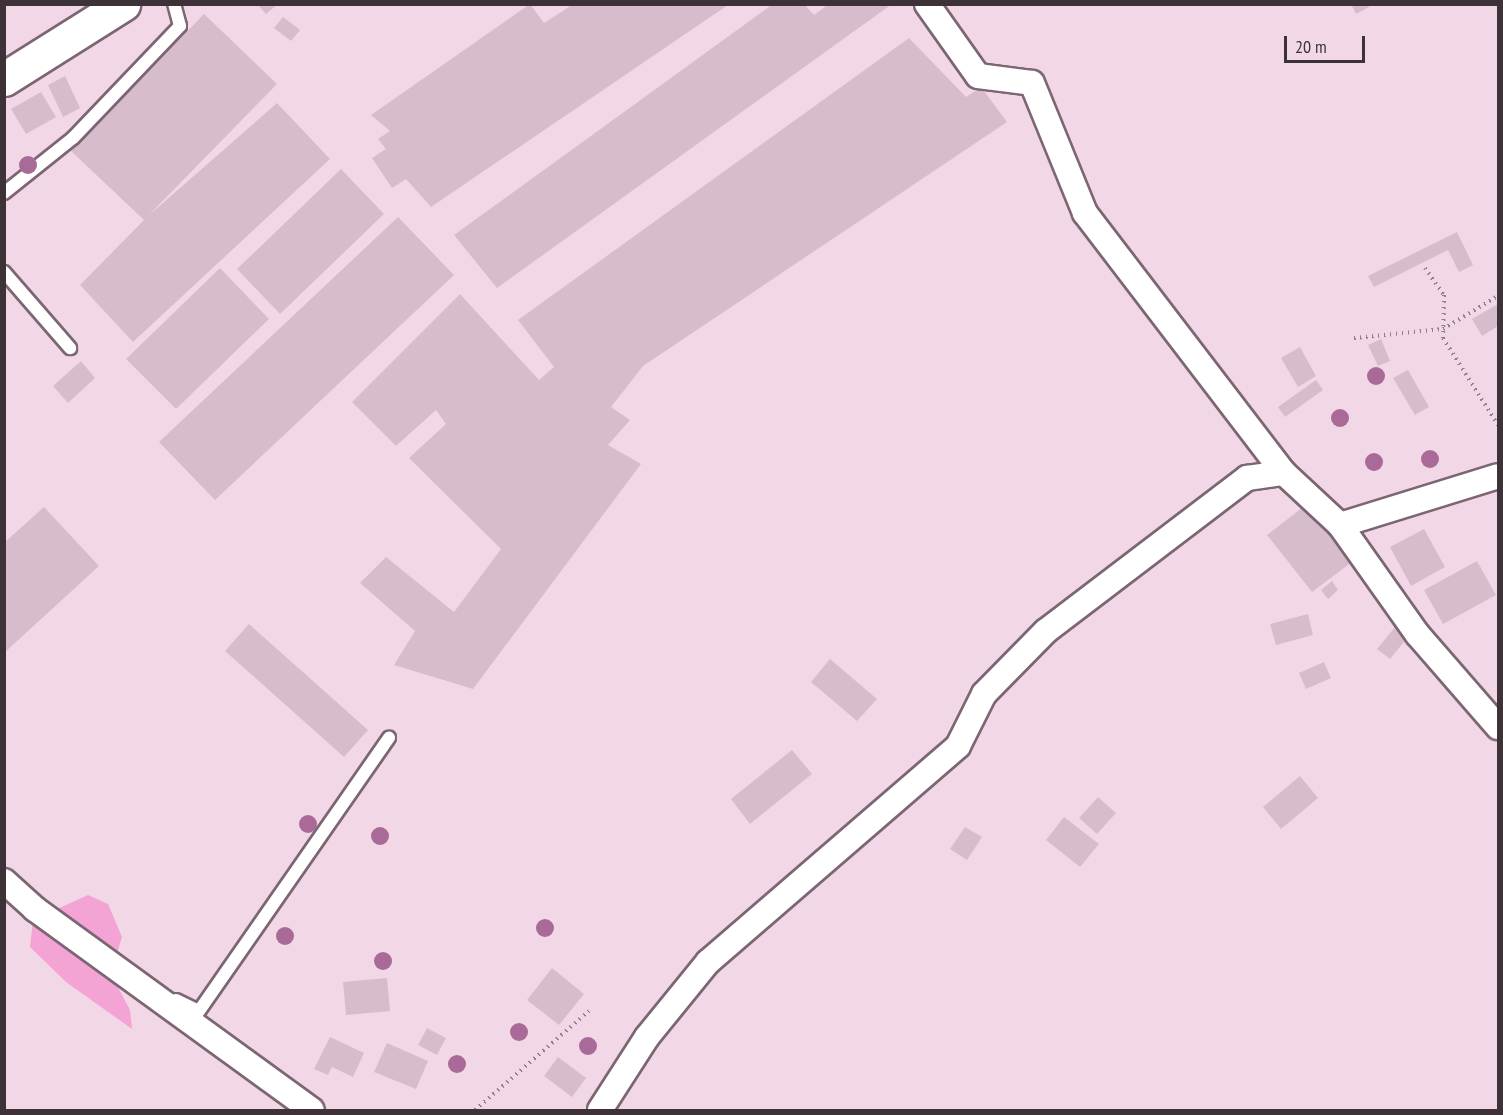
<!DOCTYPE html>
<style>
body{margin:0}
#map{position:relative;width:1503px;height:1115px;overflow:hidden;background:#f2d8e7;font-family:"PT Sans Narrow",sans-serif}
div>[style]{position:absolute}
.green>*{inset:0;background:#f3a3d4}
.building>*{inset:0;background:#d7bdcc}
.path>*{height:4px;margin-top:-2px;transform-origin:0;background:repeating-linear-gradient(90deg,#907f88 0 1.5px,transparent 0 6px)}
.roads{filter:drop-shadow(2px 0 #7c6673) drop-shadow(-2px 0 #7c6673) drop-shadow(0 2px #7c6673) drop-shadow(0 -2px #7c6673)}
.service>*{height:12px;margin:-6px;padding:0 6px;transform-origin:6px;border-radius:6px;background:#fff}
.minor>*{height:24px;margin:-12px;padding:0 12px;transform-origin:12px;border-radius:12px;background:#fff}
.secondary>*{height:33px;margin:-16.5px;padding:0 16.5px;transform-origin:16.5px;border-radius:16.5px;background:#fff}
.trees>*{width:18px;height:18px;margin:-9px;border-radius:50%;background:#aa6a97}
span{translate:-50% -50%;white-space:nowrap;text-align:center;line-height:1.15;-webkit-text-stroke:4.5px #f2d8e7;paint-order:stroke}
.frame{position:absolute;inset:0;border:6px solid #3c3237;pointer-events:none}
.scale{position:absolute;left:1284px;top:36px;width:81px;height:27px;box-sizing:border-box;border:3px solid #3c3237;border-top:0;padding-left:8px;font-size:18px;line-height:21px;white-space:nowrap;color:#3c3237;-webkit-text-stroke:4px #f2d8e7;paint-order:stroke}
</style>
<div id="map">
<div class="green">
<div style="clip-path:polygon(88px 895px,108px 904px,122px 937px,111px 974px,130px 1010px,132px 1029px,66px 982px,30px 947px,33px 920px)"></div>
</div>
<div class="building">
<div style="clip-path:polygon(257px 4px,278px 4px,266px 14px)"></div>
<div style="clip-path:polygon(530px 4px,544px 23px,572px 5px,728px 5px,431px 207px,406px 179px,392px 188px,372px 158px,386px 149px,378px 139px,390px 131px,371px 115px)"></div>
<div style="clip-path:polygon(773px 4px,804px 4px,814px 15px,829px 4px,892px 4px,497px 288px,454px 235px)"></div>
<div style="clip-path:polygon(1351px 4px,1368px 4px,1369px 7px,1356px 14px)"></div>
<div style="clip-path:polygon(204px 14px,277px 84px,148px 216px,277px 103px,330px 159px,133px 342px,80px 285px,144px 220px,71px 151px)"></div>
<div style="clip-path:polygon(283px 17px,300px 30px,291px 41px,274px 28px)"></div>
<div style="clip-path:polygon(909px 38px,966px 97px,981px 87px,1007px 122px,643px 366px,611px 407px,630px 420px,608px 445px,641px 464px,473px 689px,394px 665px,415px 631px,360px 583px,386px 557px,454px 612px,501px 549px,409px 458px,446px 424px,436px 410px,396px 446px,352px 402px,460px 294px,539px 380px,554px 367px,518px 320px)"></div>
<div style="clip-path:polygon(65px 76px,80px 108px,63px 117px,48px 85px)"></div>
<div style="clip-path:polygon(41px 92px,56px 117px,26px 134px,11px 109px)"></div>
<div style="clip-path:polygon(341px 169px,384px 214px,280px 314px,237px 269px)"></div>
<div style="clip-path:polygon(398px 217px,454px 275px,215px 500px,159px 442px)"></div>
<div style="clip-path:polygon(1457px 232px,1473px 265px,1459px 272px,1448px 250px,1374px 287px,1368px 276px)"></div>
<div style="clip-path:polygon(220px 268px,269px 319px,176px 409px,126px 359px)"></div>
<div style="clip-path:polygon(1498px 304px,1498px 326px,1482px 336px,1472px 319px)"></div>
<div style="clip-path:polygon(1381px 339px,1390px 361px,1378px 366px,1368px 345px)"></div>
<div style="clip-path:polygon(1300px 347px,1316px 376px,1298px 387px,1281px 358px)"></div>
<div style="clip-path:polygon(81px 361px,95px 378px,68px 403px,53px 386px)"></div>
<div style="clip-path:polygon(1408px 370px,1429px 407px,1415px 415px,1393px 378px)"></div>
<div style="clip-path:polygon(1316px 380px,1323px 390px,1285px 417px,1278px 407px)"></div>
<div style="clip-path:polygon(1307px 504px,1352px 562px,1312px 592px,1267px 535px)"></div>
<div style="clip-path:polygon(44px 507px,99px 566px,4px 653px,4px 543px)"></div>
<div style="clip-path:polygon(1424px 529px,1445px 567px,1411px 586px,1390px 547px)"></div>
<div style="clip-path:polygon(1477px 561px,1496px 595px,1443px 624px,1424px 590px)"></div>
<div style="clip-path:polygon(1332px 581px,1338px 590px,1328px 599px,1321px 590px)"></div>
<div style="clip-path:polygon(1308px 614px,1313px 635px,1276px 645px,1270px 624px)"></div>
<div style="clip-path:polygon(249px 624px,368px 730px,344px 757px,225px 651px)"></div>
<div style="clip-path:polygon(1395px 627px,1408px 637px,1390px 659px,1377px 649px)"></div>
<div style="clip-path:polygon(830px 659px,877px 699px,857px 721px,811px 682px)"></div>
<div style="clip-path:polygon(1324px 662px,1331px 678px,1306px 689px,1299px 673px)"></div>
<div style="clip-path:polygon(792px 750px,812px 774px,750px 824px,731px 799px)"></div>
<div style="clip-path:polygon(1300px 776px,1318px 798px,1281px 829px,1263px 807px)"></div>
<div style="clip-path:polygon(1098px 797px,1116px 813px,1097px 834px,1079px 818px)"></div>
<div style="clip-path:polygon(1064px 817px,1099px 844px,1080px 867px,1046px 840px)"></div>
<div style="clip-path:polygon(965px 827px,982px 837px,967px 860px,950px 849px)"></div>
<div style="clip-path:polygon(552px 968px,584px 994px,559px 1025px,527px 1000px)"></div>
<div style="clip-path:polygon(387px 978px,390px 1011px,346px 1015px,343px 982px)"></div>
<div style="clip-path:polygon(427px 1028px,446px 1038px,437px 1055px,418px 1045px)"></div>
<div style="clip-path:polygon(330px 1037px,364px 1053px,353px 1077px,332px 1067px,328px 1075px,314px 1069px)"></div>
<div style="clip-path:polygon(387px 1043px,428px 1061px,416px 1089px,374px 1072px)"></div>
<div style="clip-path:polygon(558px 1057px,586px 1078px,572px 1097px,544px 1076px)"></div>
</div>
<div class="path">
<div style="left:1425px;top:268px;width:33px;rotate:55deg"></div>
<div style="left:1444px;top:295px;width:43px;rotate:91.3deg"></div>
<div style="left:1443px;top:338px;width:103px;rotate:57.7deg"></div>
<div style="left:1354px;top:338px;width:89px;rotate:-5.8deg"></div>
<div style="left:1443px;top:329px;width:64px;rotate:-31deg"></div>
<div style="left:475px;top:1110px;width:151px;rotate:-41deg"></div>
</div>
<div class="roads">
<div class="service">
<div style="left:4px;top:193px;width:88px;rotate:-38.6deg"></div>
<div style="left:73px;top:138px;width:155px;rotate:-46.3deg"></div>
<div style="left:180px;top:26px;width:23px;rotate:-105deg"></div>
<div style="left:4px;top:272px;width:101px;rotate:49deg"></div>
<div style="left:176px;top:1000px;width:25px;rotate:26deg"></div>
<div style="left:199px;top:1011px;width:333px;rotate:-55.2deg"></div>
</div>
<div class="minor">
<div style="left:927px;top:4px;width:88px;rotate:54.7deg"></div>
<div style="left:978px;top:76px;width:54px;rotate:7.4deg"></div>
<div style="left:1032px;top:83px;width:140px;rotate:67.8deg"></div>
<div style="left:1085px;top:213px;width:327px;rotate:52.6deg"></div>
<div style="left:1284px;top:473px;width:76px;rotate:42.9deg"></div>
<div style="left:1340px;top:525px;width:135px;rotate:54.7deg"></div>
<div style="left:1418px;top:635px;width:122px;rotate:49deg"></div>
<div style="left:1340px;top:525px;width:165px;rotate:-17.2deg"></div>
<div style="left:4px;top:881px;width:42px;rotate:42.1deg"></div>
<div style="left:35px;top:909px;width:342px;rotate:36deg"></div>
<div style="left:600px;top:1110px;width:87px;rotate:-57.2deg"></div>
<div style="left:647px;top:1037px;width:97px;rotate:-50.9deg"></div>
<div style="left:708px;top:962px;width:330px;rotate:-40.8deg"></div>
<div style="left:958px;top:746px;width:58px;rotate:-63.4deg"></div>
<div style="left:984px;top:694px;width:88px;rotate:-45.5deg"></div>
<div style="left:1046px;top:631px;width:253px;rotate:-37.3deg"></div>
<div style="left:1247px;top:478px;width:37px;rotate:-8deg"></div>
</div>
<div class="secondary">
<div style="left:4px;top:79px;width:141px;rotate:-32.2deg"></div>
</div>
</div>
<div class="trees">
<div style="left:28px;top:165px"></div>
<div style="left:1376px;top:376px"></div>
<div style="left:1340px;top:418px"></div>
<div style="left:1430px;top:459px"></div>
<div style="left:1374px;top:462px"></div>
<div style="left:308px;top:824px"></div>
<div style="left:380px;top:836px"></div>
<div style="left:545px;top:928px"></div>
<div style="left:285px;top:936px"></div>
<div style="left:383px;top:961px"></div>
<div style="left:519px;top:1032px"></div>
<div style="left:588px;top:1046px"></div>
<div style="left:457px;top:1064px"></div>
</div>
<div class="frame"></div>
<div class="scale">20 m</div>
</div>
